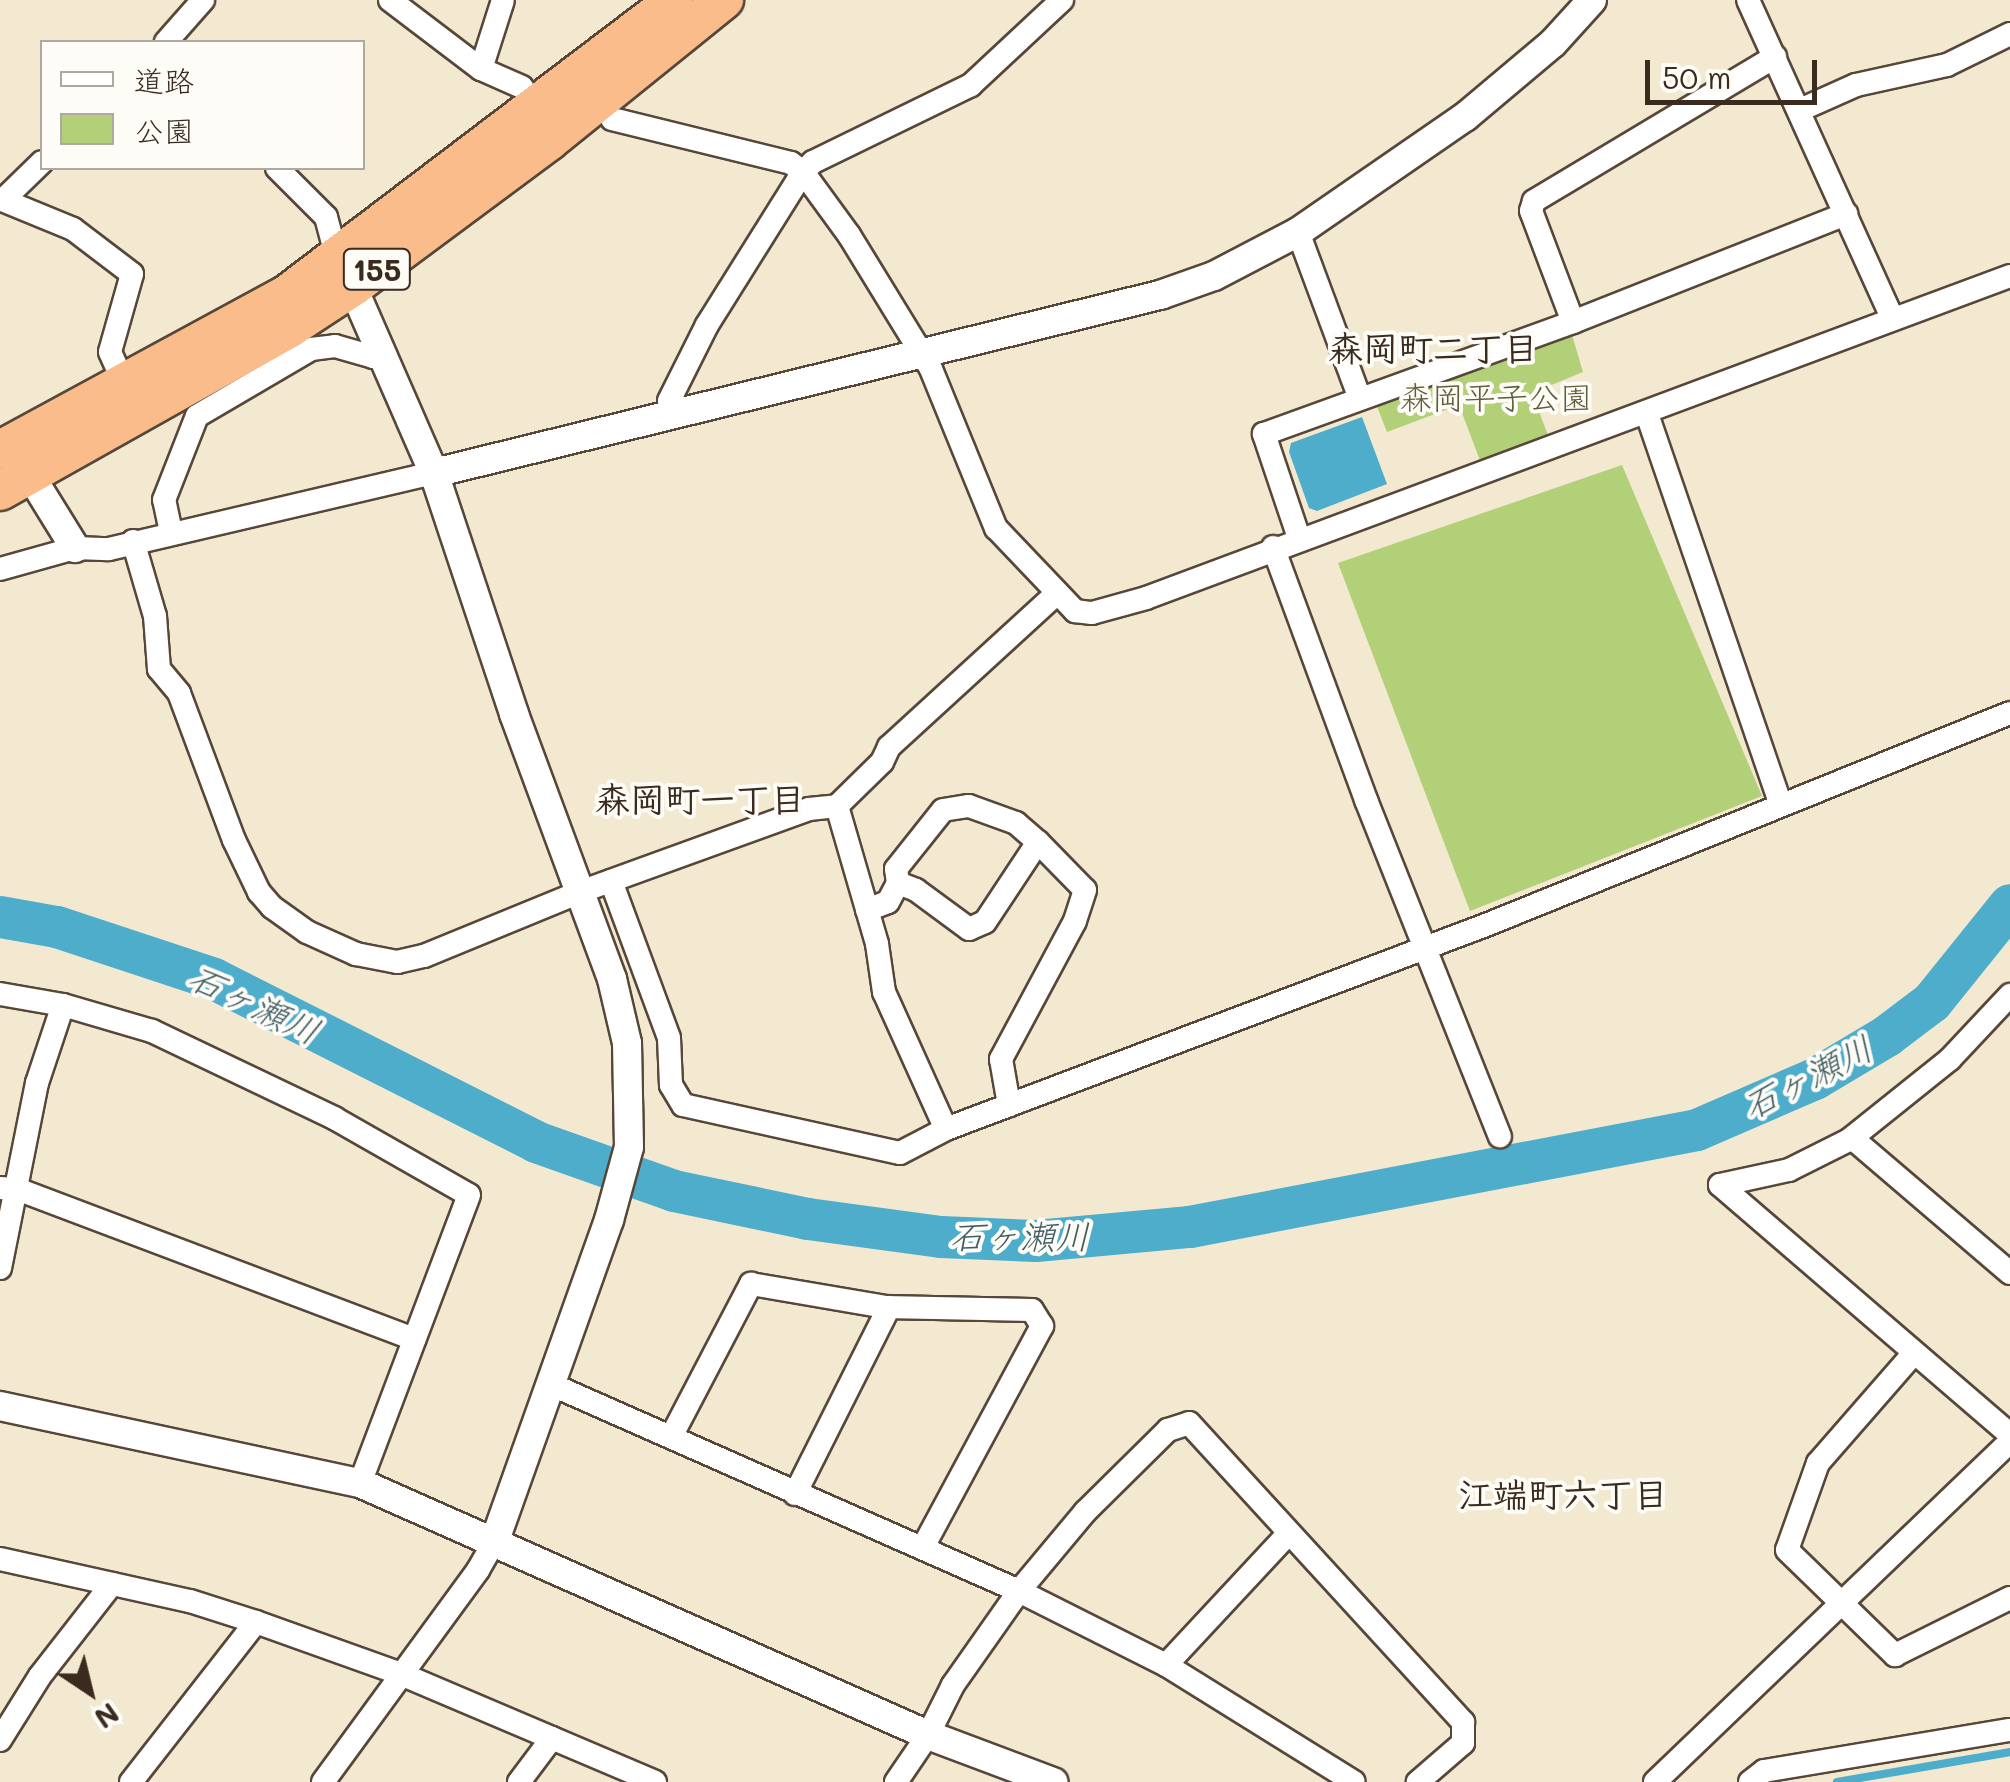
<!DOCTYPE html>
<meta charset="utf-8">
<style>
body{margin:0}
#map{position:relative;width:2010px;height:1782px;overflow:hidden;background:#f3e9d1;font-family:Mali,"Klee One",sans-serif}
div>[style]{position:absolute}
.green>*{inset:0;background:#b2d077}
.water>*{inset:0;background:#4dadcb}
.stream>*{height:8px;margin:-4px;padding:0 4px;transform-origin:4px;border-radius:4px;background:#4dadcb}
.river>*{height:42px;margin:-21px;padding:0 21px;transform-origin:21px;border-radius:21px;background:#4dadcb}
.roads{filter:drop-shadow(2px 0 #574739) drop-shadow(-2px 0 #574739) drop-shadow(0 2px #574739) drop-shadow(0 -2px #574739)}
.minor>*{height:22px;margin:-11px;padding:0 11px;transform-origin:11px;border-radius:11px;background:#fff}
.tertiary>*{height:28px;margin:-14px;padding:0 14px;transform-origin:14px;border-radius:14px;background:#fff}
.trunk>*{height:38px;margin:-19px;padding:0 19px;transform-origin:19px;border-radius:19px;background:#fabc8b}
span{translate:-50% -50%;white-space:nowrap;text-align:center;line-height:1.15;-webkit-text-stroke:8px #fdfcf7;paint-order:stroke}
.shield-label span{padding:2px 8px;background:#fdfcf7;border:2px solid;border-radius:8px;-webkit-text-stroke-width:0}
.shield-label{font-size:30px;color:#3b2a1e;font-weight:700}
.park-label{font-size:32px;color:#5f5c39}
.neighbourhood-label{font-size:35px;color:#3b2a1e;font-weight:700}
.water-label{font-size:35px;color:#425e63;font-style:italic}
.legend{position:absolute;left:40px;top:40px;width:325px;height:130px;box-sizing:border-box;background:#fdfcf7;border:2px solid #afa8a0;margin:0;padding:12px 18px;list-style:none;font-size:30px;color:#3b2a1e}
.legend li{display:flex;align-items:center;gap:20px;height:50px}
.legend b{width:50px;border:2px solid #afa8a0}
.north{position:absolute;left:40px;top:1642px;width:100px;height:100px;-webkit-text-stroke:8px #fdfcf7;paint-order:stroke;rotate:145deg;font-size:28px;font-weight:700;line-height:40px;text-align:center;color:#3b2a1e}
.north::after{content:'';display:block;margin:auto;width:35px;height:45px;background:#3b2a1e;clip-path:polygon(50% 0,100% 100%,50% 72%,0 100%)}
.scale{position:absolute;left:1645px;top:60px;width:172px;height:45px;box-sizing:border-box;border:5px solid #3b2a1e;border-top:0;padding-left:12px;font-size:30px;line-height:35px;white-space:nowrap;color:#3b2a1e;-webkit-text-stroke:8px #fdfcf7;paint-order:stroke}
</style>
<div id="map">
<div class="green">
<div style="clip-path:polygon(1570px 328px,1583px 372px,1532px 393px,1551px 443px,1484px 471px,1459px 405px,1387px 432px,1376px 404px)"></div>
<div style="clip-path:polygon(1622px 465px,1762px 796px,1470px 911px,1338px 563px)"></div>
</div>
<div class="water">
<div style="clip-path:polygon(1362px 417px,1387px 484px,1317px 511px,1309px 508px,1289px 452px,1291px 443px)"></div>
</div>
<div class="stream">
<div style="left:1837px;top:1782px;width:176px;rotate:-9.8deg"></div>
</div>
<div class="river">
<div style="left:0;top:917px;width:58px;rotate:10deg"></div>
<div style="left:57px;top:927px;width:165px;rotate:18.3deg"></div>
<div style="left:214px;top:979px;width:361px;rotate:26.8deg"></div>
<div style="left:536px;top:1142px;width:146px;rotate:19.5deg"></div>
<div style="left:674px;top:1191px;width:137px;rotate:11.8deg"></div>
<div style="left:808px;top:1219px;width:134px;rotate:7.7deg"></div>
<div style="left:941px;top:1237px;width:95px;rotate:2.4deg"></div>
<div style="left:1036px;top:1241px;width:155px;rotate:-5.2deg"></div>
<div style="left:1190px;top:1227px;width:516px;rotate:-10.83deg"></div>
<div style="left:1697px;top:1130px;width:129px;rotate:-23.4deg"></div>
<div style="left:1815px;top:1079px;width:84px;rotate:-30.8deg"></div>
<div style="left:1887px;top:1036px;width:56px;rotate:-37.1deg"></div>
<div style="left:1932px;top:1002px;width:124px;rotate:-51.2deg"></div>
</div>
<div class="roads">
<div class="minor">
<div style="left:390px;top:0;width:114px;rotate:37.2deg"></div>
<div style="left:481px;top:69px;width:45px;rotate:23.7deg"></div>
<div style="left:1062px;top:0;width:125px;rotate:137deg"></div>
<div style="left:971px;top:85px;width:176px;rotate:154deg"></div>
<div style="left:813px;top:162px;width:14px;rotate:135deg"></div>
<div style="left:803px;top:172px;width:78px;rotate:53.9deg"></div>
<div style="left:849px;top:235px;width:157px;rotate:58.5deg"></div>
<div style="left:931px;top:369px;width:172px;rotate:67.8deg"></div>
<div style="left:996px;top:528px;width:115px;rotate:46.4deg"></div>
<div style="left:1075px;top:611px;width:17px;rotate:7deg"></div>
<div style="left:1092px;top:613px;width:56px;rotate:-15.5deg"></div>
<div style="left:1146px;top:598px;width:922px;rotate:-20.44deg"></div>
<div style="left:1748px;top:0;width:348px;rotate:65.6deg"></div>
<div style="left:166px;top:42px;width:56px;rotate:-48.6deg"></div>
<div style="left:481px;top:69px;width:72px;rotate:-72.3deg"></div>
<div style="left:1800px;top:110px;width:61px;rotate:-24.1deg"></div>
<div style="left:1856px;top:85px;width:93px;rotate:-12.4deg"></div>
<div style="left:1947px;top:65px;width:70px;rotate:-26.2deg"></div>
<div style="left:612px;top:119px;width:184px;rotate:13.8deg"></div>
<div style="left:791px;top:163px;width:15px;rotate:37deg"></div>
<div style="left:803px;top:172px;width:181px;rotate:122.1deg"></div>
<div style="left:707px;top:325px;width:85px;rotate:116.6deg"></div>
<div style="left:669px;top:401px;width:13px;rotate:77deg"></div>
<div style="left:277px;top:168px;width:69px;rotate:45deg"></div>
<div style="left:326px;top:217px;width:42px;rotate:75deg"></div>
<div style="left:0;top:199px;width:79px;rotate:22.3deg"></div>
<div style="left:73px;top:229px;width:74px;rotate:37.3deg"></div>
<div style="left:132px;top:274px;width:81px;rotate:105.8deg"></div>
<div style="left:110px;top:352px;width:34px;rotate:66deg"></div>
<div style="left:3px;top:200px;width:54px;rotate:-44.3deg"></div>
<div style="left:1298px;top:232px;width:175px;rotate:69.6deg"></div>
<div style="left:1573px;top:322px;width:119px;rotate:-110.7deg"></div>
<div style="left:1531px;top:211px;width:10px;rotate:-73deg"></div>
<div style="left:1534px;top:201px;width:281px;rotate:-30.9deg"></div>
<div style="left:1647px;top:414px;width:413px;rotate:71.1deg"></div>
<div style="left:171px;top:532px;width:33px;rotate:-102deg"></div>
<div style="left:164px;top:500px;width:90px;rotate:-68.6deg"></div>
<div style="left:197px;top:416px;width:132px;rotate:-30.4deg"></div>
<div style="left:311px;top:349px;width:24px;rotate:-7deg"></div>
<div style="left:335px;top:346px;width:40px;rotate:16deg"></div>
<div style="left:373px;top:357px;width:11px;rotate:-27deg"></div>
<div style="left:1299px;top:538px;width:110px;rotate:-108.6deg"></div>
<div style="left:1264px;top:434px;width:329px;rotate:-19.9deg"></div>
<div style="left:1573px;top:322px;width:294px;rotate:-21.6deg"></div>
<div style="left:133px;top:541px;width:78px;rotate:73.7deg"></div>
<div style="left:155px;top:616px;width:53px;rotate:85.7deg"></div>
<div style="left:159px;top:669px;width:31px;rotate:50deg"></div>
<div style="left:179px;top:693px;width:157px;rotate:69.5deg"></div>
<div style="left:234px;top:840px;width:58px;rotate:64.3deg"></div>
<div style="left:259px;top:892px;width:20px;rotate:49deg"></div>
<div style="left:272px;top:907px;width:43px;rotate:35.5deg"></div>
<div style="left:307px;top:932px;width:54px;rotate:24.2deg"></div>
<div style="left:356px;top:954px;width:42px;rotate:11deg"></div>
<div style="left:397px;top:962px;width:28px;rotate:-13deg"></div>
<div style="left:424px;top:956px;width:169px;rotate:-22.3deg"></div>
<div style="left:580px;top:892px;width:244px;rotate:-19.9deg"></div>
<div style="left:809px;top:809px;width:28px;rotate:-6deg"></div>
<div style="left:837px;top:806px;width:63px;rotate:-44.4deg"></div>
<div style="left:882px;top:762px;width:17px;rotate:-65deg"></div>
<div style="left:889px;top:747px;width:228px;rotate:-42.5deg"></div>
<div style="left:1273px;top:547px;width:270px;rotate:69.8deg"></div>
<div style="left:1366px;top:800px;width:362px;rotate:68.3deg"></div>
<div style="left:0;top:569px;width:78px;rotate:-15.6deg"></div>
<div style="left:75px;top:548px;width:34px;rotate:2deg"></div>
<div style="left:109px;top:549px;width:334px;rotate:-13.2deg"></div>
<div style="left:837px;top:806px;width:144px;rotate:73.8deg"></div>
<div style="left:877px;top:944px;width:49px;rotate:81.7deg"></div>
<div style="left:884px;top:992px;width:150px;rotate:65.7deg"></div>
<div style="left:611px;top:881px;width:167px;rotate:69.7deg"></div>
<div style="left:669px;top:1038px;width:47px;rotate:87.6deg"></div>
<div style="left:671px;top:1085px;width:23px;rotate:59deg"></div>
<div style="left:683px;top:1105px;width:222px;rotate:12.5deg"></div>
<div style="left:900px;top:1153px;width:52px;rotate:-27.6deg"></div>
<div style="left:946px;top:1129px;width:577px;rotate:-20.7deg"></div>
<div style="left:1486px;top:925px;width:565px;rotate:-22.03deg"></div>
<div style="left:898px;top:883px;width:14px;rotate:-98deg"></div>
<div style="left:896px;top:869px;width:75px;rotate:-51.5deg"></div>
<div style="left:943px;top:810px;width:26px;rotate:-9deg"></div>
<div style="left:969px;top:806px;width:50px;rotate:19.9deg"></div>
<div style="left:1016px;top:823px;width:29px;rotate:41deg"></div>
<div style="left:867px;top:910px;width:22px;rotate:-21deg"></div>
<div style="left:888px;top:902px;width:21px;rotate:-62deg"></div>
<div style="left:898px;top:883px;width:19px;rotate:21deg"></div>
<div style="left:916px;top:890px;width:66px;rotate:36.3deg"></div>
<div style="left:969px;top:929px;width:17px;rotate:-24deg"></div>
<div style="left:985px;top:922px;width:96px;rotate:-56.5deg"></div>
<div style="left:1038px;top:842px;width:67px;rotate:45.6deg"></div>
<div style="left:1085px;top:890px;width:33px;rotate:108deg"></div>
<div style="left:1075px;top:921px;width:157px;rotate:118.2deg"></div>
<div style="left:1001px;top:1059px;width:47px;rotate:80.1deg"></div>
<div style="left:0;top:994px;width:64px;rotate:9.9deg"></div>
<div style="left:63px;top:1005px;width:93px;rotate:16.3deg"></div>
<div style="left:152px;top:1031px;width:202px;rotate:25.5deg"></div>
<div style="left:334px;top:1118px;width:155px;rotate:29.7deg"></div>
<div style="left:469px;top:1195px;width:308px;rotate:110.7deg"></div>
<div style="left:1852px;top:1138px;width:208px;rotate:40.5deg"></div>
<div style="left:1720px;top:1185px;width:382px;rotate:40.7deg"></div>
<div style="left:1720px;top:1185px;width:71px;rotate:-12.3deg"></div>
<div style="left:1789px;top:1170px;width:67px;rotate:-26.6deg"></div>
<div style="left:1849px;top:1140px;width:129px;rotate:-38.7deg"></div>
<div style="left:1950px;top:1059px;width:88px;rotate:-46.8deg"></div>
<div style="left:0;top:1188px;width:17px;rotate:3deg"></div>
<div style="left:17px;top:1189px;width:425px;rotate:20.7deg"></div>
<div style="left:0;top:1268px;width:189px;rotate:-78.7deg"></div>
<div style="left:37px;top:1083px;width:82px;rotate:-71.6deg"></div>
<div style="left:1914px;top:1353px;width:146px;rotate:131.1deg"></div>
<div style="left:1818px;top:1463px;width:92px;rotate:109.6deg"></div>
<div style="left:1787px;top:1550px;width:151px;rotate:44.2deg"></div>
<div style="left:1895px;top:1655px;width:128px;rotate:-26.4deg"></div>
<div style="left:548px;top:1383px;width:515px;rotate:23.83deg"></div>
<div style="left:1019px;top:1591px;width:165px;rotate:26.7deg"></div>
<div style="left:1166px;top:1665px;width:221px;rotate:31.9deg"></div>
<div style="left:671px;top:1437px;width:173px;rotate:-62.4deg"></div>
<div style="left:751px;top:1284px;width:136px;rotate:9.7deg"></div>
<div style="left:885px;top:1307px;width:147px;rotate:1.2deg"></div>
<div style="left:1032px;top:1310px;width:19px;rotate:58deg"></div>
<div style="left:1042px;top:1326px;width:251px;rotate:118.3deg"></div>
<div style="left:795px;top:1494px;width:209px;rotate:-63.3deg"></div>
<div style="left:0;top:1559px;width:195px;rotate:12.5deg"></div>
<div style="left:190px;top:1601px;width:69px;rotate:17.7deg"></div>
<div style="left:256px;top:1622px;width:154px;rotate:19.7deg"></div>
<div style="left:401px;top:1674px;width:276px;rotate:23deg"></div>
<div style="left:1166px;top:1665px;width:180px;rotate:-47deg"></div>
<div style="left:0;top:1740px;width:75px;rotate:-58deg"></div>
<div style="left:40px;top:1676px;width:117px;rotate:-52deg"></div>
<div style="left:131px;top:1782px;width:203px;rotate:-52deg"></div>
<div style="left:323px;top:1782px;width:263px;rotate:-53.8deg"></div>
<div style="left:478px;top:1570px;width:34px;rotate:-60deg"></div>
<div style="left:519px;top:1782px;width:55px;rotate:-53.1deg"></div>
<div style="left:896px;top:1782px;width:57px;rotate:-55.8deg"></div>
<div style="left:928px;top:1735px;width:56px;rotate:-63.4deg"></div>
<div style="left:953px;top:1685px;width:115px;rotate:-54.9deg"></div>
<div style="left:1019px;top:1591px;width:103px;rotate:-50.1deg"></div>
<div style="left:1085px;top:1512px;width:117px;rotate:-44.7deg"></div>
<div style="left:1168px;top:1430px;width:22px;rotate:-18deg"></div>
<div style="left:1189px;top:1423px;width:406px;rotate:47.5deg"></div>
<div style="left:1463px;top:1722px;width:21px;rotate:90deg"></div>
<div style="left:1463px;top:1743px;width:60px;rotate:139.1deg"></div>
<div style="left:1655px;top:1782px;width:492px;rotate:-43.8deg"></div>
<div style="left:1750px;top:1782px;width:18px;rotate:-38deg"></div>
<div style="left:1764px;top:1771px;width:249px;rotate:-9.5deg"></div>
</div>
<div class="tertiary">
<div style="left:346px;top:272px;width:219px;rotate:66.4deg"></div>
<div style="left:434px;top:473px;width:254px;rotate:71.6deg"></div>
<div style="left:514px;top:714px;width:283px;rotate:69.7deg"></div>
<div style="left:612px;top:979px;width:66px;rotate:76.8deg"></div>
<div style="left:627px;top:1043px;width:104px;rotate:88.9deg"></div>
<div style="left:629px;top:1147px;width:76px;rotate:105.3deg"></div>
<div style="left:609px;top:1220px;width:340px;rotate:109.6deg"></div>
<div style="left:434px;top:473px;width:748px;rotate:-13.78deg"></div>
<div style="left:1160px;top:295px;width:57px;rotate:-19.4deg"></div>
<div style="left:1214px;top:276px;width:95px;rotate:-27.6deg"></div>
<div style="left:1298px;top:232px;width:203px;rotate:-34.6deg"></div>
<div style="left:1465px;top:117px;width:115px;rotate:-40.1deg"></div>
<div style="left:1553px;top:43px;width:58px;rotate:-47.8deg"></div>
<div style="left:30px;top:475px;width:86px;rotate:58.3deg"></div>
<div style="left:0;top:1406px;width:368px;rotate:12.1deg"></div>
<div style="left:360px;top:1483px;width:621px;rotate:23.93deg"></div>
<div style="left:928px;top:1735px;width:134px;rotate:20.6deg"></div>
</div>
<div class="trunk">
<div style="left:0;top:450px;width:325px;rotate:-28.5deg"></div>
<div style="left:286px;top:295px;width:487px;rotate:-37.2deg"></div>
<div style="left:0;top:491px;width:333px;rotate:-29.3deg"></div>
<div style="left:290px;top:328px;width:77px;rotate:-33.3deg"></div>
<div style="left:354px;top:286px;width:243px;rotate:-36.6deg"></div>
<div style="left:549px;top:141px;width:225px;rotate:-38.9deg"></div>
</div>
</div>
<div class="shield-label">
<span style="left:377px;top:269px">155</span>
</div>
<div class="park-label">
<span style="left:1496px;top:396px">森岡平子公園</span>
</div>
<div class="neighbourhood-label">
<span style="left:1433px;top:347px">森岡町二丁目</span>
<span style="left:700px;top:798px">森岡町一丁目</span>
<span style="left:1563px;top:1493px">江端町六丁目</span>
</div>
<div class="water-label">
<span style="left:255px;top:1003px;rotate:25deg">石ヶ瀬川</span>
<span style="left:1807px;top:1076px;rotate:-27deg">石ヶ瀬川</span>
<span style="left:1020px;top:1235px">石ヶ瀬川</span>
</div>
<ul class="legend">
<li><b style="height:12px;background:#fff"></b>道路</li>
<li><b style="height:28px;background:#b2d077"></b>公園</li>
</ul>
<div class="north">N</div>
<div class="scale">50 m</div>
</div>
